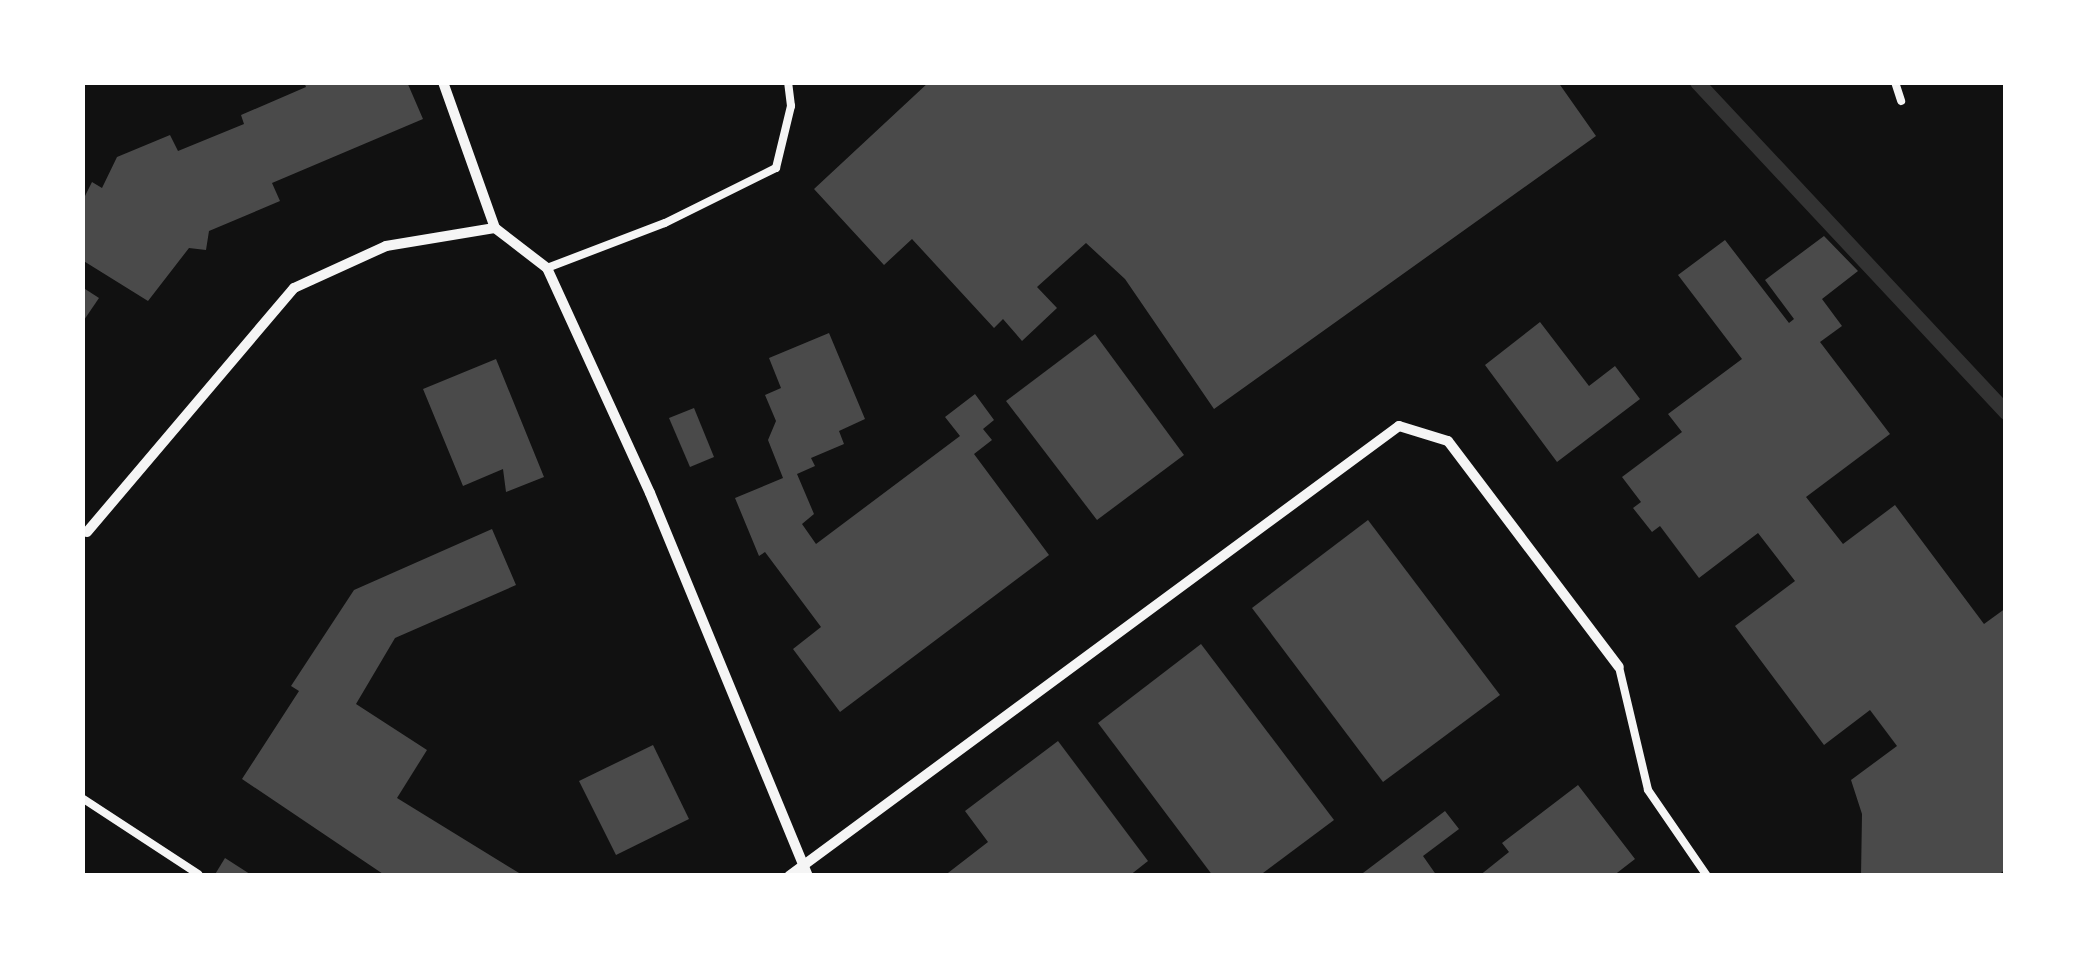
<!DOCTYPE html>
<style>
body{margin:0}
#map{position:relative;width:2088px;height:958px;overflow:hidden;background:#111;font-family:"PT Sans Narrow",sans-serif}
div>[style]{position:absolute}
.stream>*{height:15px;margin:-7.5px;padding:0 7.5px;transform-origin:7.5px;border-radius:7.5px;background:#333}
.building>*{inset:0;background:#4a4a4a}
.service>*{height:8px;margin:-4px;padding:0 4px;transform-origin:4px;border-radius:4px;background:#f5f5f5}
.minor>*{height:10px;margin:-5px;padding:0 5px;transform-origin:5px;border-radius:5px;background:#f5f5f5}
span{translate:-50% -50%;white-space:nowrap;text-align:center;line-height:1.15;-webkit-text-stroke:8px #fff;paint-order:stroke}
.frame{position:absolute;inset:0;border:85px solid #fff;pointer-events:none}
</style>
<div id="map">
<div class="stream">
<div style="left:1697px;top:82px;width:452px;rotate:46.9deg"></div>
</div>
<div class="building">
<div style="clip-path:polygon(304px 82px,407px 82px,423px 119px,272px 183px,280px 201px,209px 231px,206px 250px,189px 248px,148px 301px,82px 260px,82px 202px,92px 182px,102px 188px,117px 157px,170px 135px,178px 151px,244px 124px,241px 115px,306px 87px)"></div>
<div style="clip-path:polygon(929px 82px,1558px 82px,1596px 136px,1214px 409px,1125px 279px,1086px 243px,1037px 287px,1057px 308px,1022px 341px,1003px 319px,994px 328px,912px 239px,884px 265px,814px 189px)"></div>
<div style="clip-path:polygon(1824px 236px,1858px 271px,1822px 299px,1842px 326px,1820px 342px,1890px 434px,1806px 497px,1843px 544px,1895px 505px,1984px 624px,2006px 608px,2006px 869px,1997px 876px,1861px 876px,1862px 814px,1851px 780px,1897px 746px,1870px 710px,1824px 745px,1735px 626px,1795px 581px,1758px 533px,1699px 578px,1660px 526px,1652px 532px,1633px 508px,1641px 502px,1622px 477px,1682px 432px,1668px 414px,1742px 359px,1678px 275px,1725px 240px,1789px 323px,1794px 319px,1765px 280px)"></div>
<div style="clip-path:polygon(82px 287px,99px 298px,82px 323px)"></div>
<div style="clip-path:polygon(1540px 322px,1589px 386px,1615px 366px,1640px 399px,1557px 462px,1485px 365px)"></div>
<div style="clip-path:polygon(829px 333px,865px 419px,839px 431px,844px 444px,811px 458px,815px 466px,797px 474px,814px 514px,802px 524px,816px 544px,960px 436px,945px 417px,975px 394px,994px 420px,983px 429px,992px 440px,974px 454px,1049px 555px,840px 712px,793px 649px,821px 627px,765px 552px,759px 556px,735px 498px,783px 478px,768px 440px,776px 421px,765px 395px,781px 388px,769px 358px)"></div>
<div style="clip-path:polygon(1095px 334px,1184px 455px,1097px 520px,1006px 401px)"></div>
<div style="clip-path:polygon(496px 359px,544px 477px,506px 492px,503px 469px,463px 486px,423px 389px)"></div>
<div style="clip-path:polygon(694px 408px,714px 457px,690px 467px,669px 418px)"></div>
<div style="clip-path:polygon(1368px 520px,1500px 695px,1383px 782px,1252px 608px)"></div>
<div style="clip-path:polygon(492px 529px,516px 585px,395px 638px,356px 704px,427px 750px,397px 798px,524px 876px,386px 876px,242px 779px,299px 691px,291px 686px,354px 590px)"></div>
<div style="clip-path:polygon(1201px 644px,1334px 820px,1259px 876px,1213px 876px,1098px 723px)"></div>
<div style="clip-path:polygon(1058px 741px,1148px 861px,1129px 876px,944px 876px,988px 842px,965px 811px)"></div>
<div style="clip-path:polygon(653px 745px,689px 819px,616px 855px,579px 781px)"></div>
<div style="clip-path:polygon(1578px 785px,1635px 859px,1613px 876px,1479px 876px,1509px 852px,1502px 843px)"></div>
<div style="clip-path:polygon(1445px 811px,1459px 829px,1423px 856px,1437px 876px,1359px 876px)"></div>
<div style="clip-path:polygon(225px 858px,253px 876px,214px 876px)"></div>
</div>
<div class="service">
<div style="left:1895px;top:82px;width:20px;rotate:72deg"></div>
<div style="left:547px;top:268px;width:126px;rotate:-20.9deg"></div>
<div style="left:665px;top:223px;width:124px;rotate:-26.4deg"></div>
<div style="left:776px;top:168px;width:64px;rotate:-76.4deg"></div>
<div style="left:791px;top:106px;width:24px;rotate:-97deg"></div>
<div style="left:1619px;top:667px;width:126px;rotate:76.7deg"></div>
<div style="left:1648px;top:790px;width:104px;rotate:55.5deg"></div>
<div style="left:82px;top:798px;width:139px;rotate:33.2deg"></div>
</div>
<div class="minor">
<div style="left:443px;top:82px;width:155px;rotate:70.4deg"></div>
<div style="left:87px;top:532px;width:320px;rotate:-49.7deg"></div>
<div style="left:294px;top:288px;width:101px;rotate:-24.5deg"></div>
<div style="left:386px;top:246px;width:110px;rotate:-9.4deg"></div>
<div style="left:495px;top:228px;width:66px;rotate:37.6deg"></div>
<div style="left:547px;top:268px;width:247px;rotate:65.4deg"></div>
<div style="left:650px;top:493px;width:414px;rotate:67.6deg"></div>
<div style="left:789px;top:876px;width:758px;rotate:-36.42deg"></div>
<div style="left:1399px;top:426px;width:51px;rotate:17deg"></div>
<div style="left:1448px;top:441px;width:283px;rotate:52.9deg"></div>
</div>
<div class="frame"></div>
</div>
